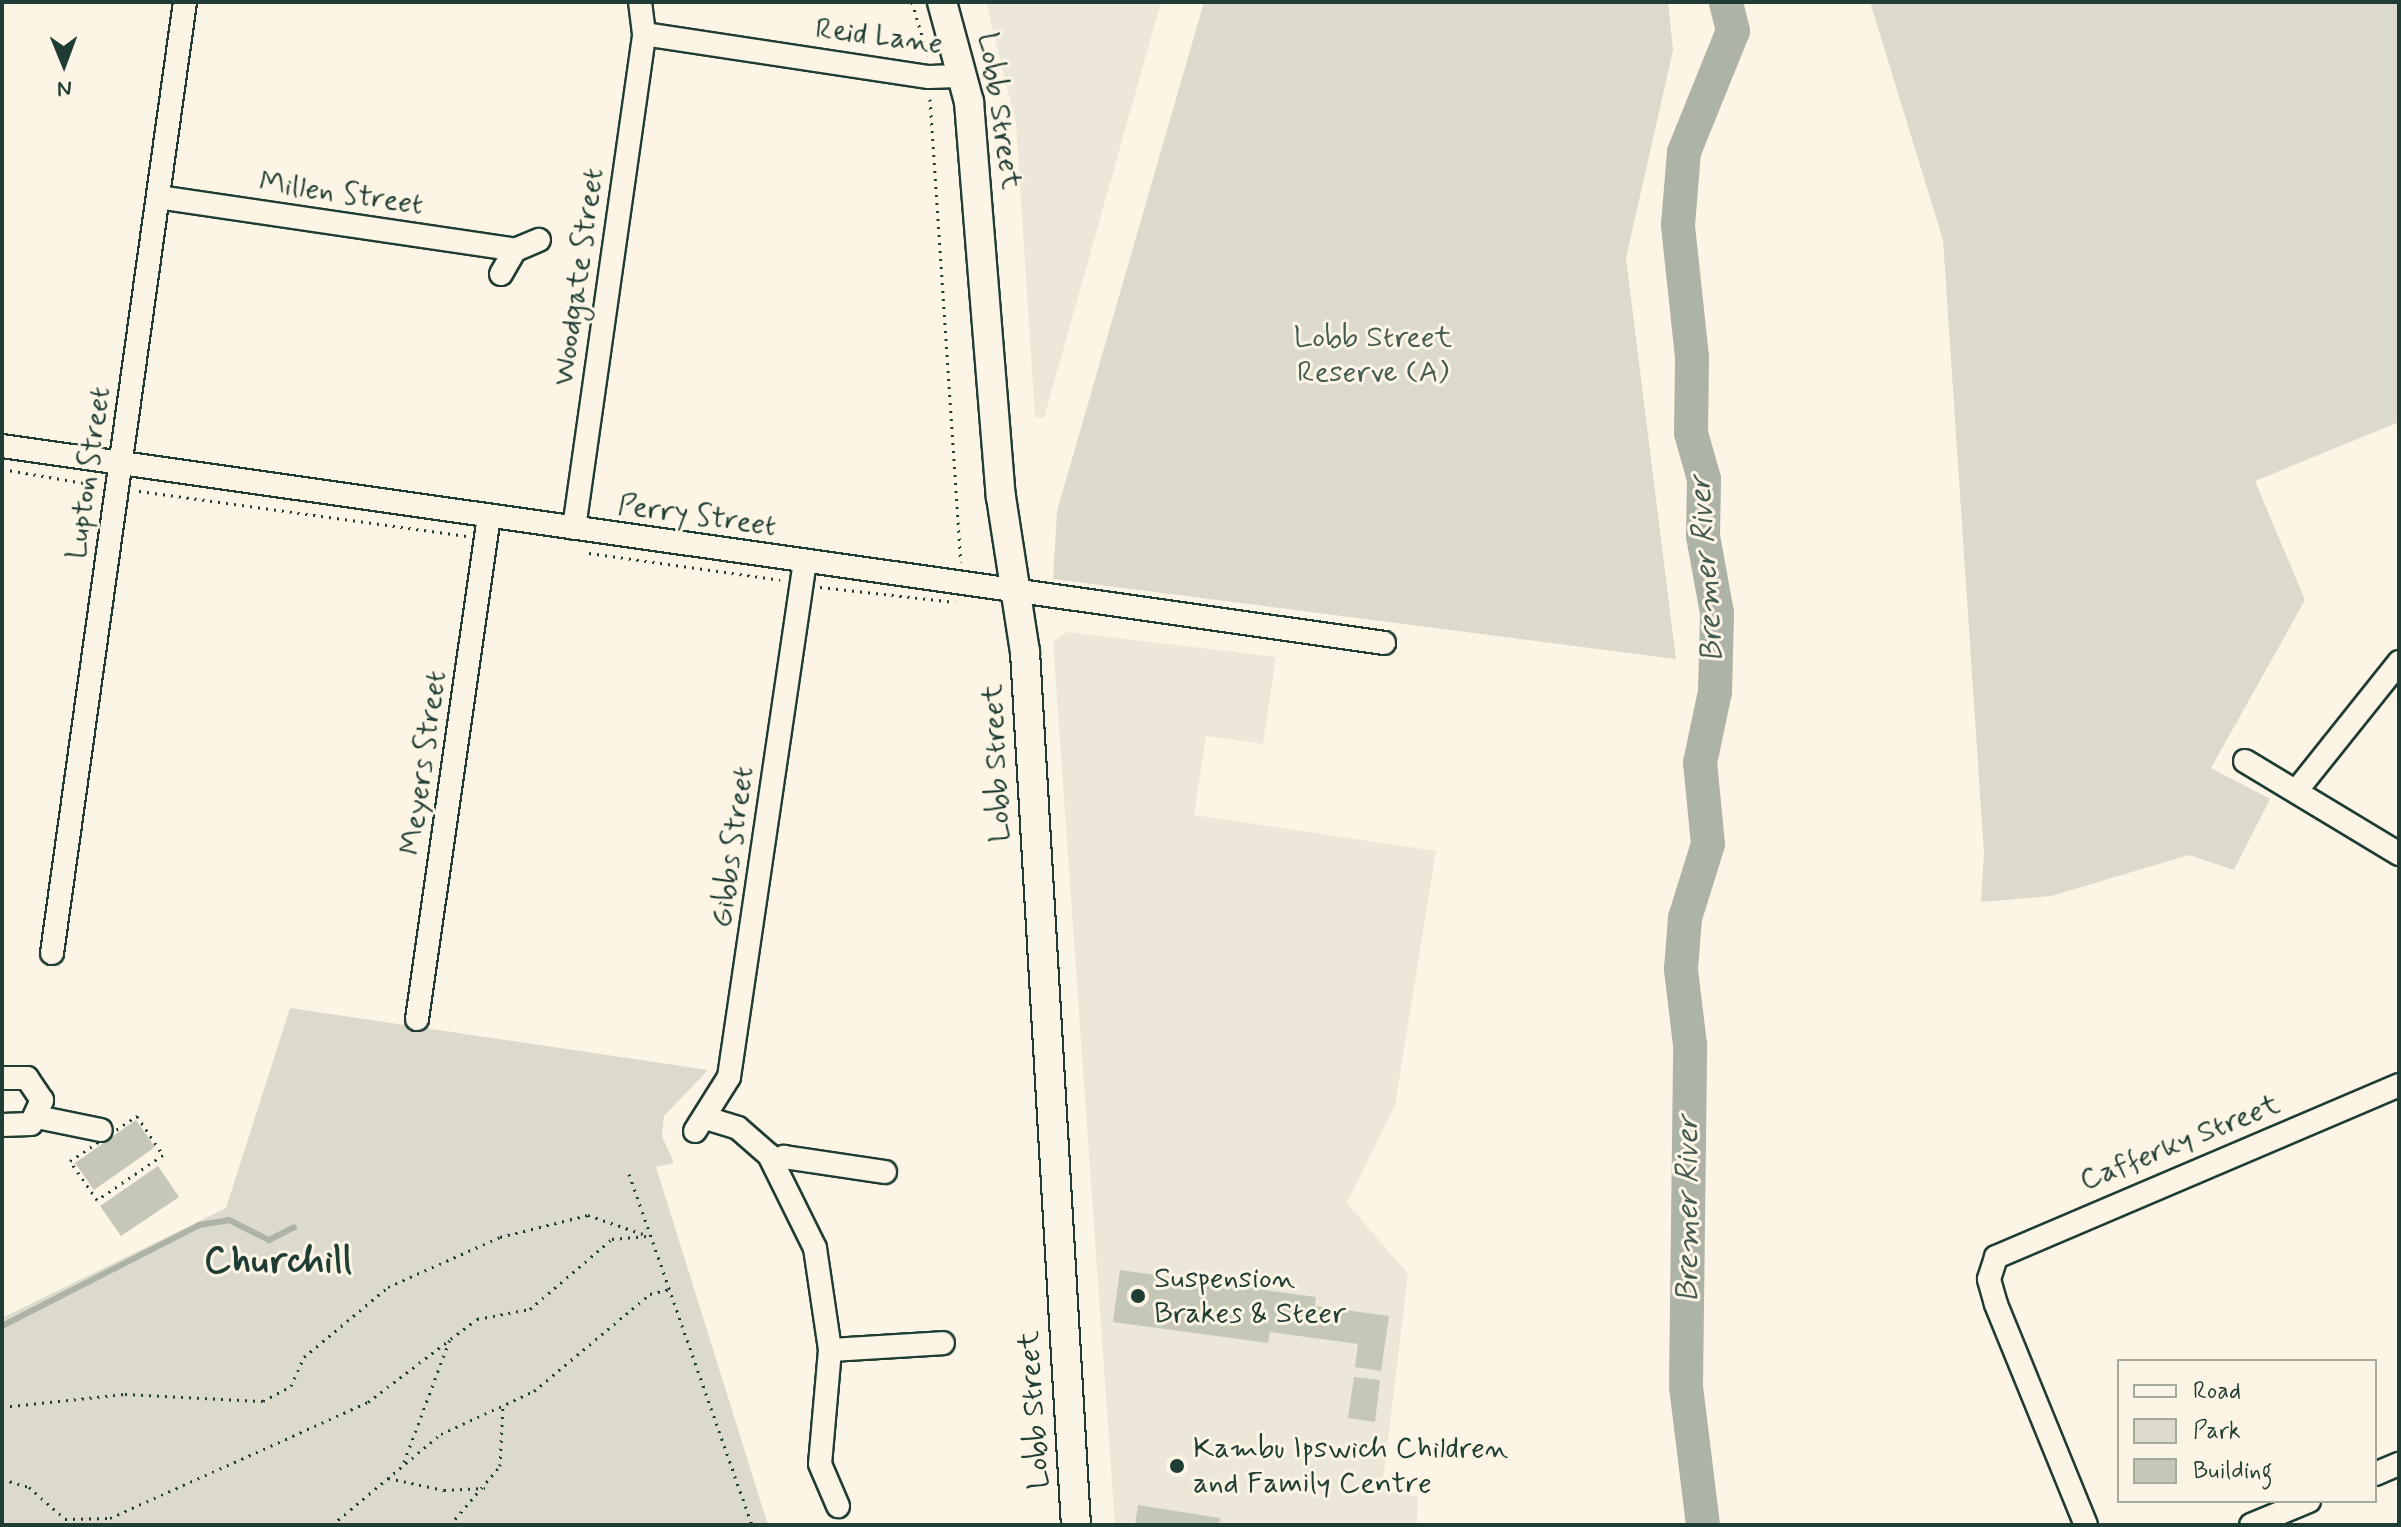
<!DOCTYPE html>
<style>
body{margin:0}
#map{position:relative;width:2401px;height:1527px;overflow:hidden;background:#fcf5e5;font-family:Mynerve,sans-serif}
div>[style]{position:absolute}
.built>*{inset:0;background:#ece7d8}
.green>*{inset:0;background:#dcdacc}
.stream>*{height:6px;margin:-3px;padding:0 3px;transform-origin:3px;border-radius:3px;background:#aeb3a7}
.river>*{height:34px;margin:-17px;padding:0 17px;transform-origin:17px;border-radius:17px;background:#aeb3a7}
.building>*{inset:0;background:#c5c7b9}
.path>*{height:3px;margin-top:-1.5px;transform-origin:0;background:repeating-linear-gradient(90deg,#1f3d34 0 2px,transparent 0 8px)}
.roads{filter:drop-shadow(2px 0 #1f3d34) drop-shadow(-2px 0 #1f3d34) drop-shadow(0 2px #1f3d34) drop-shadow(0 -2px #1f3d34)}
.minor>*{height:22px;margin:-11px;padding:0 11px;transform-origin:11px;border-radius:11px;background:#fcf5e5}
.major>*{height:28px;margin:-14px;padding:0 14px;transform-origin:14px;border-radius:14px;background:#fcf5e5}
.dots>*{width:22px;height:22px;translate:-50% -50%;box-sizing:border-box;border:4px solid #fcf5e5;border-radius:50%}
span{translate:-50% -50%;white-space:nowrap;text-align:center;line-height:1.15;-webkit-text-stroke:6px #fcf5e5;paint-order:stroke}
.street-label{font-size:30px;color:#1f3d34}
.park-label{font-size:30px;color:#455c52}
.poi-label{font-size:30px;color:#1f3d34}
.left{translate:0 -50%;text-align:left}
.water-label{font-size:32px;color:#435a51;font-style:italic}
.district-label{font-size:38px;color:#1f3d34;font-weight:700}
.frame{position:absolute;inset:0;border:4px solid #1f3d34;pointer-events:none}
.legend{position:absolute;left:2117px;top:1359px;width:260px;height:144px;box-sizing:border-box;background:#fcf5e5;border:2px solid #a4ab9e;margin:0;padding:10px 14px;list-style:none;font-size:24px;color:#1f3d34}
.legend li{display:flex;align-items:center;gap:16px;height:40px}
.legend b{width:40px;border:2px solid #a4ab9e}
.north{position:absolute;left:24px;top:24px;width:80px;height:80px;-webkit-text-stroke:6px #fcf5e5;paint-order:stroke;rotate:179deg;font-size:22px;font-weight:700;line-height:32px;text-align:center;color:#1f3d34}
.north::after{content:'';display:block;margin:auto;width:28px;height:36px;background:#1f3d34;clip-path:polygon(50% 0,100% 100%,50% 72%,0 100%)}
</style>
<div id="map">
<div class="built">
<div style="clip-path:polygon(986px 2px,1161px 2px,1044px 418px,1035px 417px,1016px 124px)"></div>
<div style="clip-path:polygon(1067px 632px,1276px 657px,1263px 744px,1206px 736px,1194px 815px,1436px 851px,1395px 1105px,1347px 1203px,1408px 1274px,1382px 1490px,1418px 1497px,1417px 1525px,1115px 1525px,1053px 642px)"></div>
</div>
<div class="green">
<div style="clip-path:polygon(1204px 2px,1668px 2px,1673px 50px,1626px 258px,1676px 659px,1053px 579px,1057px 511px)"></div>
<div style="clip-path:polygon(1870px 2px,2399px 2px,2399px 422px,2255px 481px,2305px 600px,2211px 768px,2270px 799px,2234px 870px,2189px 855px,2051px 896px,1981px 902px,1984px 854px,1943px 240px)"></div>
<div style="clip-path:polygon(290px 1008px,708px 1070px,664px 1116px,662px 1136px,674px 1163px,656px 1167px,768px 1525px,2px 1525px,2px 1318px,226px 1208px)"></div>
</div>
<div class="stream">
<div style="left:2px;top:1326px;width:221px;rotate:-27.1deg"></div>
<div style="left:199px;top:1225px;width:30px;rotate:-9deg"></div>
<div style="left:229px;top:1220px;width:45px;rotate:26.6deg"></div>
<div style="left:269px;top:1240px;width:28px;rotate:-27deg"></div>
</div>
<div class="river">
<div style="left:1703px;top:1525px;width:139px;rotate:-97deg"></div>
<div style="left:1686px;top:1387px;width:342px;rotate:-89.3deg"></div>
<div style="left:1690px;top:1045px;width:77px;rotate:-96.8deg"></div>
<div style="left:1681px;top:969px;width:51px;rotate:-85.5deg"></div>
<div style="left:1685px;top:918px;width:77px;rotate:-72.7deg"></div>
<div style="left:1708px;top:844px;width:81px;rotate:-95.6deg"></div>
<div style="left:1700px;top:763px;width:73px;rotate:-78.1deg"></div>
<div style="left:1715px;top:692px;width:79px;rotate:-88.5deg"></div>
<div style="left:1717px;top:613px;width:78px;rotate:-100.3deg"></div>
<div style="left:1703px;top:536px;width:57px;rotate:-89deg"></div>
<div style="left:1704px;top:479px;width:48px;rotate:-105.8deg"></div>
<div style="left:1691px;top:433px;width:76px;rotate:-89.2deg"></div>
<div style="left:1692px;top:357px;width:133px;rotate:-96.1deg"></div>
<div style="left:1678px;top:225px;width:73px;rotate:-85.3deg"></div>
<div style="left:1684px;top:152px;width:131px;rotate:-68deg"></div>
<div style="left:1733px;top:31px;width:30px;rotate:-104deg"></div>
</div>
<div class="building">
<div style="clip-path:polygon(136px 1120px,155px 1147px,94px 1190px,75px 1163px)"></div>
<div style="clip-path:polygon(158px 1166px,179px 1197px,121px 1236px,100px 1206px)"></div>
<div style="clip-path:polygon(1120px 1270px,1316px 1297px,1315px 1306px,1389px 1316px,1381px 1371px,1355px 1367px,1358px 1344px,1270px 1332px,1268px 1343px,1113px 1322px)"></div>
<div style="clip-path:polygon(1354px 1377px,1380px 1380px,1375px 1422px,1348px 1418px)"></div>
<div style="clip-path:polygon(1138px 1505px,1220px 1518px,1219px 1525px,1135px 1525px)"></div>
</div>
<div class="path">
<div style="left:912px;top:2px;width:56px;rotate:73.5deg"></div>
<div style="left:930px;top:99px;width:464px;rotate:86.2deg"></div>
<div style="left:2px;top:469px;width:95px;rotate:9.7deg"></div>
<div style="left:139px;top:491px;width:331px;rotate:7.8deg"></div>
<div style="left:589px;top:553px;width:193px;rotate:8deg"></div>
<div style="left:820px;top:587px;width:136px;rotate:6.3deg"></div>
<div style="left:137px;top:1116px;width:47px;rotate:56.3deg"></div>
<div style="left:163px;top:1155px;width:80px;rotate:145.7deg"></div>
<div style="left:97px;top:1200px;width:47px;rotate:-124.7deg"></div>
<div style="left:70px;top:1161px;width:81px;rotate:-33.9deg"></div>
<div style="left:629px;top:1174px;width:372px;rotate:70.7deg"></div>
<div style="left:2px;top:1407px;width:124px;rotate:-6deg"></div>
<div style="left:125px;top:1394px;width:138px;rotate:2.9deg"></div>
<div style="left:263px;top:1401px;width:32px;rotate:-28deg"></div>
<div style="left:291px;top:1386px;width:32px;rotate:-66deg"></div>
<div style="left:304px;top:1357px;width:109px;rotate:-39.8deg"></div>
<div style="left:388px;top:1287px;width:123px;rotate:-24.1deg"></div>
<div style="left:500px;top:1237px;width:91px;rotate:-14deg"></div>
<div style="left:588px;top:1215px;width:58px;rotate:19.1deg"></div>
<div style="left:404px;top:1462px;width:131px;rotate:-69.5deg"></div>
<div style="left:388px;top:1478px;width:57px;rotate:12.1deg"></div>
<div style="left:444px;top:1490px;width:41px;rotate:-2.8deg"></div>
<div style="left:2px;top:1479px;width:28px;rotate:17deg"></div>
<div style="left:29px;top:1487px;width:48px;rotate:41.6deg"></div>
<div style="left:65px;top:1519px;width:45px;rotate:-1.3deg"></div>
<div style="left:110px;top:1518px;width:283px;rotate:-24.2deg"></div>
<div style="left:368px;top:1402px;width:137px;rotate:-37.3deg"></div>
<div style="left:477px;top:1319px;width:54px;rotate:-10.7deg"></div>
<div style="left:530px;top:1309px;width:108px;rotate:-40.5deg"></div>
<div style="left:612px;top:1239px;width:35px;rotate:-5deg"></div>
<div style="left:332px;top:1525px;width:142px;rotate:-39.9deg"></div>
<div style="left:441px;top:1434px;width:102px;rotate:-24.8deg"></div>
<div style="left:534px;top:1391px;width:151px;rotate:-39.9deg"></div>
<div style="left:650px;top:1294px;width:21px;rotate:-14deg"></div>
<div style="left:450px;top:1525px;width:77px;rotate:-49.7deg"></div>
<div style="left:500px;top:1466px;width:61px;rotate:-87.2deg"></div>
</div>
<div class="roads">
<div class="minor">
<div style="left:644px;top:34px;width:288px;rotate:8.6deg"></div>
<div style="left:929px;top:77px;width:35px;rotate:-2deg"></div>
<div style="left:158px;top:197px;width:361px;rotate:8.4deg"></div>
<div style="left:501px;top:274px;width:28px;rotate:-60deg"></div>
<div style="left:515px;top:250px;width:26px;rotate:-23deg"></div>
<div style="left:2px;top:446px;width:1396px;rotate:8.11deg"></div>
<div style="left:574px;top:528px;width:499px;rotate:-81.9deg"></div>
<div style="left:644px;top:34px;width:32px;rotate:-97deg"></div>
<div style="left:2245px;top:761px;width:180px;rotate:31.1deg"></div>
<div style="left:2297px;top:790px;width:164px;rotate:-51.4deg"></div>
<div style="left:52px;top:953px;width:960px;rotate:-82.04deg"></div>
<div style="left:417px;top:1019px;width:508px;rotate:-81.85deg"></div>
<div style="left:2px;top:1078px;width:25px"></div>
<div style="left:27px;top:1078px;width:27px;rotate:56deg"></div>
<div style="left:42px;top:1100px;width:26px;rotate:115deg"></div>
<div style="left:31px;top:1124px;width:29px;rotate:178deg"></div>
<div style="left:37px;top:1117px;width:65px;rotate:11.5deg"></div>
<div style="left:709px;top:1119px;width:30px;rotate:17deg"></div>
<div style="left:738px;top:1128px;width:41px;rotate:41.1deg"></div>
<div style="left:769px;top:1155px;width:104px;rotate:63.7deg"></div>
<div style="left:815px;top:1248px;width:103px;rotate:81.6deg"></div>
<div style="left:830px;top:1350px;width:114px;rotate:95deg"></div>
<div style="left:820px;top:1464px;width:46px;rotate:66.8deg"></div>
<div style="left:695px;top:1131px;width:64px;rotate:-57.8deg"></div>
<div style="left:729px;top:1077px;width:522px;rotate:-81.62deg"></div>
<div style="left:773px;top:1161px;width:12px;rotate:-20deg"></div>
<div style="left:784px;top:1157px;width:102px;rotate:8.4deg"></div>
<div style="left:830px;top:1350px;width:113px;rotate:-3.5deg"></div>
<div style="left:2375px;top:1474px;width:26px;rotate:-23deg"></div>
<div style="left:2086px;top:1525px;width:239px;rotate:-112.2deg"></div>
<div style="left:1996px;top:1304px;width:26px;rotate:-106deg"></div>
<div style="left:1989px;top:1279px;width:23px;rotate:-72deg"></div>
<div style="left:1996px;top:1257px;width:438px;rotate:-23.1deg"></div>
<div style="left:2251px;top:1525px;width:63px;rotate:-22.5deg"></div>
</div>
<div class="major">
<div style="left:942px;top:2px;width:104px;rotate:74.9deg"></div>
<div style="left:969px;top:102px;width:396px;rotate:85.4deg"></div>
<div style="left:1001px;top:497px;width:157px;rotate:81.2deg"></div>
<div style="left:1025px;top:652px;width:874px;rotate:86.66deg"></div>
</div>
</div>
<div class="dots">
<div style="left:1138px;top:1296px;background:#1f3d34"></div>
<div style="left:1177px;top:1466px;background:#1f3d34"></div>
</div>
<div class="street-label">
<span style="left:879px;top:37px;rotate:7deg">Reid Lane</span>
<span style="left:999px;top:111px;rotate:81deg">Lobb Street</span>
<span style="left:341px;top:194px;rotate:8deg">Millen Street</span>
<span style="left:579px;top:277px;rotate:-82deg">Woodgate Street</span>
<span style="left:89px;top:473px;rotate:-82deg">Lupton Street</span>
<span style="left:697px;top:516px;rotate:8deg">Perry Street</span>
<span style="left:424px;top:763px;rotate:-82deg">Meyers Street</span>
<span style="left:997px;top:763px;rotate:-93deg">Lobb Street</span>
<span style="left:733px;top:847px;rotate:-82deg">Gibbs Street</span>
<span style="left:2180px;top:1143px;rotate:-22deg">Cafferky Street</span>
<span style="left:1035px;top:1410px;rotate:-94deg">Lobb Street</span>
</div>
<div class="park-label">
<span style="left:1373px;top:355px">Lobb Street<br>Reserve (A)</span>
</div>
<div class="poi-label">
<span class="left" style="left:1154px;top:1296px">Suspension<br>Brakes &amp; Steer</span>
<span class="left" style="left:1193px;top:1466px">Kambu Ipswich Children<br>and Family Centre</span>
</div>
<div class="water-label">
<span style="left:1707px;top:569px;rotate:-94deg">Bremer River</span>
<span style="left:1688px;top:1209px;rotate:-90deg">Bremer River</span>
</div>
<div class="district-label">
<span style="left:278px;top:1262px">Churchill</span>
</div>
<div class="frame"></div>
<ul class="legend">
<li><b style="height:10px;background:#fcf5e5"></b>Road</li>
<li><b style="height:22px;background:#dcdacc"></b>Park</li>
<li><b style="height:22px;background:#c5c7b9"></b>Building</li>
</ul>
<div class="north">N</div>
</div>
